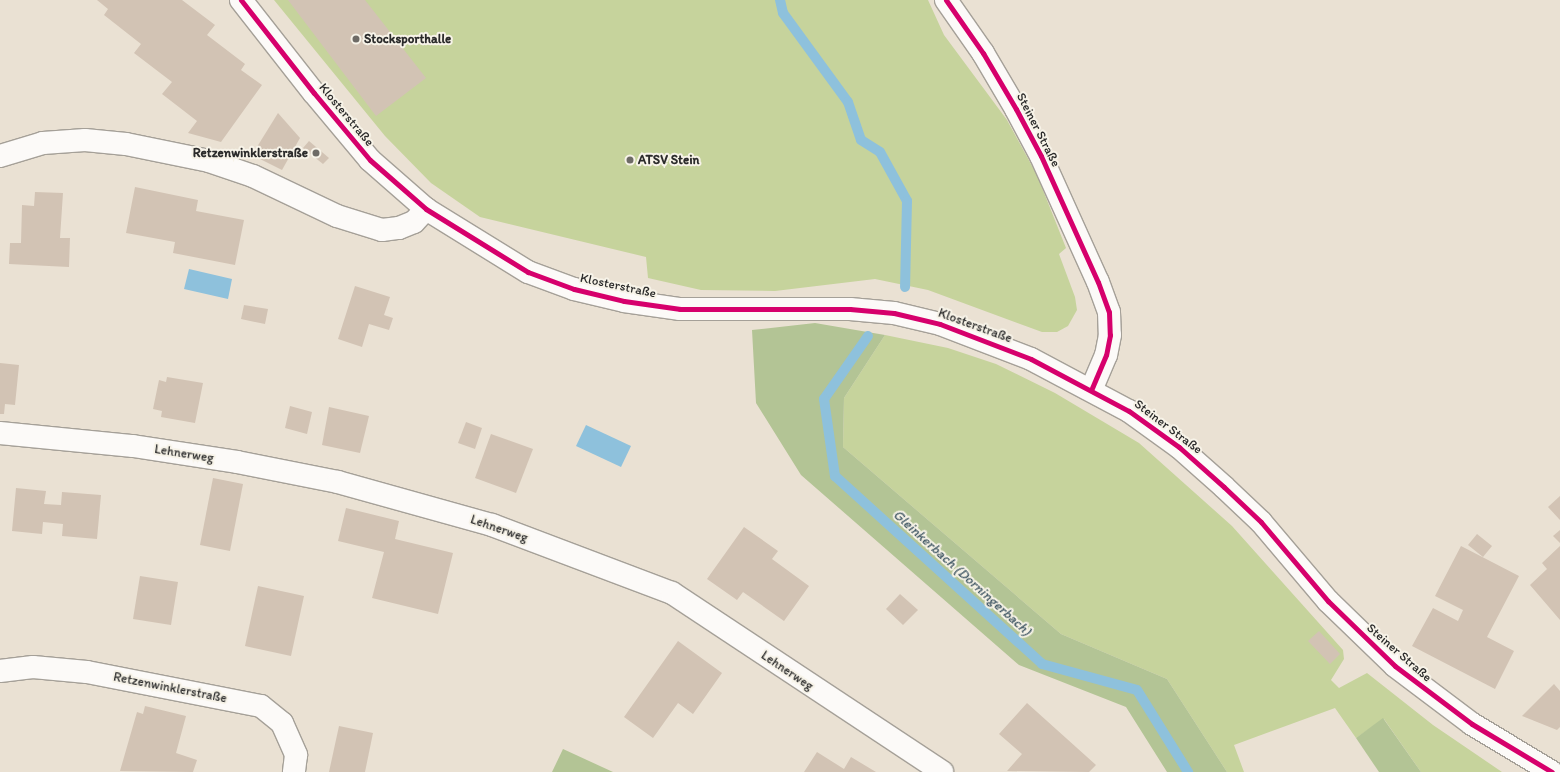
<!DOCTYPE html>
<meta charset="utf-8">
<style>
body{margin:0}
#map{position:relative;width:1560px;height:772px;overflow:hidden;background:#eae1d3;font-family:Itim,sans-serif}
div>[style]{position:absolute}
.green>*{inset:0;background:#c6d39c}
.forest>*{inset:0;background:#b3c495}
.water>*{inset:0;background:#8ec1dc}
.stream>*{height:10px;margin:-5px;padding:0 5px;transform-origin:5px;border-radius:5px;background:#8ec1dc}
.building>*{inset:0;background:#d2c3b4}
.roads{filter:drop-shadow(1px 0 #a5a098) drop-shadow(-1px 0 #a5a098) drop-shadow(0 1px #a5a098) drop-shadow(0 -1px #a5a098)}
.minor>*{height:22px;margin:-11px;padding:0 11px;transform-origin:11px;border-radius:11px;background:#fcfaf8}
.tertiary>*{height:22px;margin:-11px;padding:0 11px;transform-origin:11px;border-radius:11px;background:#fcfaf8}
.cycleway>*{height:5px;margin:-2.5px;padding:0 2.5px;transform-origin:2.5px;border-radius:2.5px;background:#d6006c}
.dots>*{width:11px;height:11px;translate:-50% -50%;box-sizing:border-box;border:2px solid #f7f3e8;border-radius:50%}
span{translate:-50% -50%;white-space:nowrap;text-align:center;line-height:1.15;-webkit-text-stroke:4px #f7f3e8;paint-order:stroke}
.poi-label{font-size:13px;color:#2b2b2b;font-weight:700}
.left{translate:0 -50%;text-align:left}
.right{translate:-100% -50%;text-align:right}
.street-label{font-size:13px;color:#2b2b2b}
.water-label{font-size:14px;color:#3d5461;font-style:italic}
</style>
<div id="map">
<div class="green">
<div style="clip-path:polygon(274px 0,928px 0,944px 35px,1007px 120px,1037px 175px,1066px 248px,1059px 254px,1075px 297px,1077px 310px,1068px 326px,1057px 332px,1042px 332px,928px 290px,875px 279px,775px 291px,701px 290px,648px 278px,646px 257px,480px 217px,431px 183px,385px 136px)"></div>
<div style="clip-path:polygon(885px 335px,948px 348px,996px 364px,1055px 393px,1139px 443px,1232px 526px,1343px 650px,1344px 659px,1331px 680px,1339px 688px,1367px 673px,1433px 725px,1502px 772px,1421px 772px,1384px 719px,1356px 738px,1335px 708px,1234px 745px,1244px 772px,1227px 772px,1167px 679px,1061px 634px,843px 447px,844px 398px)"></div>
</div>
<div class="forest">
<div style="clip-path:polygon(815px 323px,885px 335px,844px 398px,843px 447px,1061px 634px,1167px 679px,1227px 772px,1167px 772px,1126px 707px,1019px 665px,801px 475px,756px 403px,752px 330px)"></div>
<div style="clip-path:polygon(1383px 718px,1421px 772px,1379px 772px,1356px 738px)"></div>
<div style="clip-path:polygon(563px 749px,613px 772px,552px 772px)"></div>
</div>
<div class="water">
<div style="clip-path:polygon(189px 269px,232px 279px,228px 299px,184px 289px)"></div>
<div style="clip-path:polygon(586px 425px,631px 446px,621px 467px,576px 446px)"></div>
</div>
<div class="stream">
<div style="left:780px;top:0;width:13px;rotate:77deg"></div>
<div style="left:783px;top:13px;width:110px;rotate:53.9deg"></div>
<div style="left:848px;top:102px;width:40px;rotate:71.1deg"></div>
<div style="left:861px;top:140px;width:22px;rotate:32deg"></div>
<div style="left:880px;top:152px;width:56px;rotate:61.1deg"></div>
<div style="left:907px;top:201px;width:86px;rotate:91.3deg"></div>
<div style="left:868px;top:336px;width:77px;rotate:124.9deg"></div>
<div style="left:824px;top:399px;width:78px;rotate:81.9deg"></div>
<div style="left:835px;top:476px;width:280px;rotate:42.2deg"></div>
<div style="left:1042px;top:664px;width:98px;rotate:15.3deg"></div>
<div style="left:1137px;top:690px;width:97px;rotate:58.1deg"></div>
</div>
<div class="building">
<div style="clip-path:polygon(97px 0,182px 0,215px 25px,207px 35px,245px 64px,241px 70px,262px 85px,221px 142px,188px 133px,197px 121px,162px 94px,172px 82px,134px 53px,141px 44px,104px 15px,108px 9px)"></div>
<div style="clip-path:polygon(288px 0,365px 0,426px 78px,376px 116px)"></div>
<div style="clip-path:polygon(278px 113px,300px 138px,282px 170px,252px 155px)"></div>
<div style="clip-path:polygon(309px 141px,329px 158px,323px 164px,303px 148px)"></div>
<div style="clip-path:polygon(135px 187px,198px 200px,196px 211px,244px 220px,235px 265px,173px 253px,175px 242px,126px 233px)"></div>
<div style="clip-path:polygon(35px 192px,63px 193px,60px 238px,70px 238px,69px 267px,9px 264px,10px 243px,21px 243px,22px 205px,34px 206px)"></div>
<div style="clip-path:polygon(355px 286px,390px 297px,384px 315px,393px 318px,389px 330px,369px 324px,362px 347px,338px 339px)"></div>
<div style="clip-path:polygon(244px 305px,268px 309px,265px 324px,241px 319px)"></div>
<div style="clip-path:polygon(0 363px,19px 365px,15px 405px,5px 404px,4px 414px,0 414px)"></div>
<div style="clip-path:polygon(167px 377px,203px 383px,195px 423px,161px 417px,162px 411px,153px 409px,159px 380px,166px 382px)"></div>
<div style="clip-path:polygon(290px 406px,312px 412px,307px 434px,285px 428px)"></div>
<div style="clip-path:polygon(329px 407px,369px 416px,360px 453px,322px 445px)"></div>
<div style="clip-path:polygon(466px 422px,482px 428px,475px 449px,458px 443px)"></div>
<div style="clip-path:polygon(491px 434px,533px 449px,516px 493px,475px 478px)"></div>
<div style="clip-path:polygon(213px 478px,243px 484px,230px 551px,200px 545px)"></div>
<div style="clip-path:polygon(16px 488px,46px 491px,44px 504px,61px 505px,62px 492px,101px 495px,97px 539px,62px 536px,63px 524px,43px 522px,42px 534px,12px 531px)"></div>
<div style="clip-path:polygon(1560px 496px,1560px 520px,1548px 507px)"></div>
<div style="clip-path:polygon(346px 508px,399px 521px,395px 539px,453px 553px,438px 614px,372px 598px,384px 552px,338px 541px)"></div>
<div style="clip-path:polygon(744px 527px,778px 551px,772px 559px,809px 586px,784px 621px,743px 592px,737px 600px,707px 579px)"></div>
<div style="clip-path:polygon(1560px 530px,1560px 543px,1553px 536px)"></div>
<div style="clip-path:polygon(1477px 534px,1492px 546px,1483px 557px,1468px 545px)"></div>
<div style="clip-path:polygon(1461px 546px,1519px 576px,1487px 637px,1514px 651px,1495px 689px,1412px 646px,1433px 608px,1458px 621px,1463px 610px,1435px 596px)"></div>
<div style="clip-path:polygon(1560px 546px,1560px 620px,1530px 585px,1547px 569px,1542px 563px)"></div>
<div style="clip-path:polygon(140px 576px,178px 582px,171px 625px,133px 619px)"></div>
<div style="clip-path:polygon(258px 586px,304px 596px,291px 656px,245px 646px)"></div>
<div style="clip-path:polygon(900px 594px,918px 610px,903px 625px,886px 609px)"></div>
<div style="clip-path:polygon(1319px 631px,1340px 654px,1330px 664px,1308px 641px)"></div>
<div style="clip-path:polygon(678px 641px,722px 673px,693px 714px,678px 703px,653px 738px,624px 717px)"></div>
<div style="clip-path:polygon(1554px 684px,1560px 691px,1560px 727px,1557px 730px,1522px 716px)"></div>
<div style="clip-path:polygon(1027px 703px,1096px 765px,1089px 772px,1007px 771px,1022px 754px,999px 734px)"></div>
<div style="clip-path:polygon(145px 706px,186px 716px,176px 753px,197px 760px,193px 772px,120px 771px,137px 712px,143px 714px)"></div>
<div style="clip-path:polygon(339px 726px,373px 733px,365px 772px,329px 772px)"></div>
<div style="clip-path:polygon(817px 752px,844px 769px,851px 757px,876px 772px,804px 772px)"></div>
</div>
<div class="roads">
<div class="minor">
<div style="left:946px;top:0;width:65px;rotate:55.1deg"></div>
<div style="left:983px;top:53px;width:65px;rotate:59.5deg"></div>
<div style="left:1016px;top:109px;width:53px;rotate:62deg"></div>
<div style="left:1041px;top:156px;width:138px;rotate:65.7deg"></div>
<div style="left:1098px;top:282px;width:32px;rotate:70deg"></div>
<div style="left:1109px;top:312px;width:23px;rotate:88deg"></div>
<div style="left:1110px;top:335px;width:20px;rotate:101deg"></div>
<div style="left:1106px;top:355px;width:38px;rotate:113deg"></div>
<div style="left:0;top:156px;width:45px;rotate:-16.8deg"></div>
<div style="left:43px;top:143px;width:42px;rotate:-4.1deg"></div>
<div style="left:85px;top:140px;width:41px;rotate:5.6deg"></div>
<div style="left:126px;top:144px;width:85px;rotate:11.6deg"></div>
<div style="left:209px;top:161px;width:46px;rotate:18.8deg"></div>
<div style="left:253px;top:176px;width:93px;rotate:25.5deg"></div>
<div style="left:337px;top:216px;width:47px;rotate:17.3deg"></div>
<div style="left:382px;top:230px;width:17px;rotate:-7deg"></div>
<div style="left:399px;top:228px;width:16px;rotate:-22deg"></div>
<div style="left:414px;top:222px;width:18px;rotate:-47deg"></div>
<div style="left:0;top:433px;width:134px;rotate:5.6deg"></div>
<div style="left:133px;top:446px;width:105px;rotate:8.7deg"></div>
<div style="left:237px;top:462px;width:103px;rotate:11.2deg"></div>
<div style="left:338px;top:482px;width:160px;rotate:15.6deg"></div>
<div style="left:492px;top:525px;width:192px;rotate:20.7deg"></div>
<div style="left:672px;top:593px;width:324px;rotate:33.5deg"></div>
<div style="left:0;top:671px;width:33px;rotate:-7deg"></div>
<div style="left:33px;top:667px;width:54px;rotate:5.3deg"></div>
<div style="left:87px;top:672px;width:177px;rotate:11.1deg"></div>
<div style="left:261px;top:706px;width:27px;rotate:39deg"></div>
<div style="left:282px;top:723px;width:35px;rotate:66deg"></div>
<div style="left:296px;top:755px;width:17px;rotate:97deg"></div>
</div>
<div class="tertiary">
<div style="left:241px;top:0;width:118px;rotate:51.9deg"></div>
<div style="left:314px;top:93px;width:87px;rotate:50.1deg"></div>
<div style="left:370px;top:160px;width:74px;rotate:41.2deg"></div>
<div style="left:426px;top:209px;width:120px;rotate:31.7deg"></div>
<div style="left:528px;top:272px;width:49px;rotate:20.3deg"></div>
<div style="left:574px;top:289px;width:51px;rotate:13.5deg"></div>
<div style="left:624px;top:301px;width:57px;rotate:8.1deg"></div>
<div style="left:680px;top:309px;width:170px"></div>
<div style="left:850px;top:309px;width:44px;rotate:5.2deg"></div>
<div style="left:894px;top:313px;width:47px;rotate:13.4deg"></div>
<div style="left:940px;top:324px;width:97px;rotate:21deg"></div>
<div style="left:1031px;top:359px;width:111px;rotate:28deg"></div>
<div style="left:1129px;top:411px;width:62px;rotate:35.8deg"></div>
<div style="left:1179px;top:447px;width:60px;rotate:41.6deg"></div>
<div style="left:1224px;top:487px;width:51px;rotate:43.4deg"></div>
<div style="left:1261px;top:522px;width:104px;rotate:49.7deg"></div>
<div style="left:1328px;top:601px;width:93px;rotate:44.1deg"></div>
<div style="left:1395px;top:666px;width:96px;rotate:37deg"></div>
<div style="left:1472px;top:724px;width:93px;rotate:31deg"></div>
</div>
</div>
<div class="cycleway">
<div style="left:241px;top:0;width:118px;rotate:51.9deg"></div>
<div style="left:314px;top:93px;width:87px;rotate:50.1deg"></div>
<div style="left:370px;top:160px;width:74px;rotate:41.2deg"></div>
<div style="left:426px;top:209px;width:120px;rotate:31.7deg"></div>
<div style="left:528px;top:272px;width:49px;rotate:20.3deg"></div>
<div style="left:574px;top:289px;width:51px;rotate:13.5deg"></div>
<div style="left:624px;top:301px;width:57px;rotate:8.1deg"></div>
<div style="left:680px;top:309px;width:170px"></div>
<div style="left:850px;top:309px;width:44px;rotate:5.2deg"></div>
<div style="left:894px;top:313px;width:47px;rotate:13.4deg"></div>
<div style="left:940px;top:324px;width:97px;rotate:21deg"></div>
<div style="left:1031px;top:359px;width:111px;rotate:28deg"></div>
<div style="left:1129px;top:411px;width:62px;rotate:35.8deg"></div>
<div style="left:1179px;top:447px;width:60px;rotate:41.6deg"></div>
<div style="left:1224px;top:487px;width:51px;rotate:43.4deg"></div>
<div style="left:1261px;top:522px;width:104px;rotate:49.7deg"></div>
<div style="left:1328px;top:601px;width:93px;rotate:44.1deg"></div>
<div style="left:1395px;top:666px;width:96px;rotate:37deg"></div>
<div style="left:1472px;top:724px;width:93px;rotate:31deg"></div>
<div style="left:946px;top:0;width:65px;rotate:55.1deg"></div>
<div style="left:983px;top:53px;width:65px;rotate:59.5deg"></div>
<div style="left:1016px;top:109px;width:53px;rotate:62deg"></div>
<div style="left:1041px;top:156px;width:138px;rotate:65.7deg"></div>
<div style="left:1098px;top:282px;width:32px;rotate:70deg"></div>
<div style="left:1109px;top:312px;width:23px;rotate:88deg"></div>
<div style="left:1110px;top:335px;width:20px;rotate:101deg"></div>
<div style="left:1106px;top:355px;width:38px;rotate:113deg"></div>
</div>
<div class="dots">
<div style="left:356px;top:39px;background:#6e6b66"></div>
<div style="left:316px;top:153px;background:#6e6b66"></div>
<div style="left:630px;top:160px;background:#6e6b66"></div>
</div>
<div class="poi-label">
<span class="left" style="left:364px;top:39px">Stocksporthalle</span>
<span class="right" style="left:308px;top:153px">Retzenwinklerstraße</span>
<span class="left" style="left:638px;top:160px">ATSV Stein</span>
</div>
<div class="street-label">
<span style="left:346px;top:115px;rotate:50deg">Klosterstraße</span>
<span style="left:1038px;top:130px;rotate:63deg">Steiner Straße</span>
<span style="left:618px;top:286px;rotate:12deg">Klosterstraße</span>
<span style="left:975px;top:326px;rotate:20deg">Klosterstraße</span>
<span style="left:1168px;top:427px;rotate:37deg">Steiner Straße</span>
<span style="left:184px;top:454px;rotate:9deg">Lehnerweg</span>
<span style="left:499px;top:529px;rotate:19deg">Lehnerweg</span>
<span style="left:1399px;top:653px;rotate:41deg">Steiner Straße</span>
<span style="left:787px;top:671px;rotate:34deg">Lehnerweg</span>
<span style="left:170px;top:688px;rotate:11deg">Retzenwinklerstraße</span>
</div>
<div class="water-label">
<span style="left:962px;top:573px;rotate:42deg">Gleinkerbach (Dorningerbach)</span>
</div>
</div>
